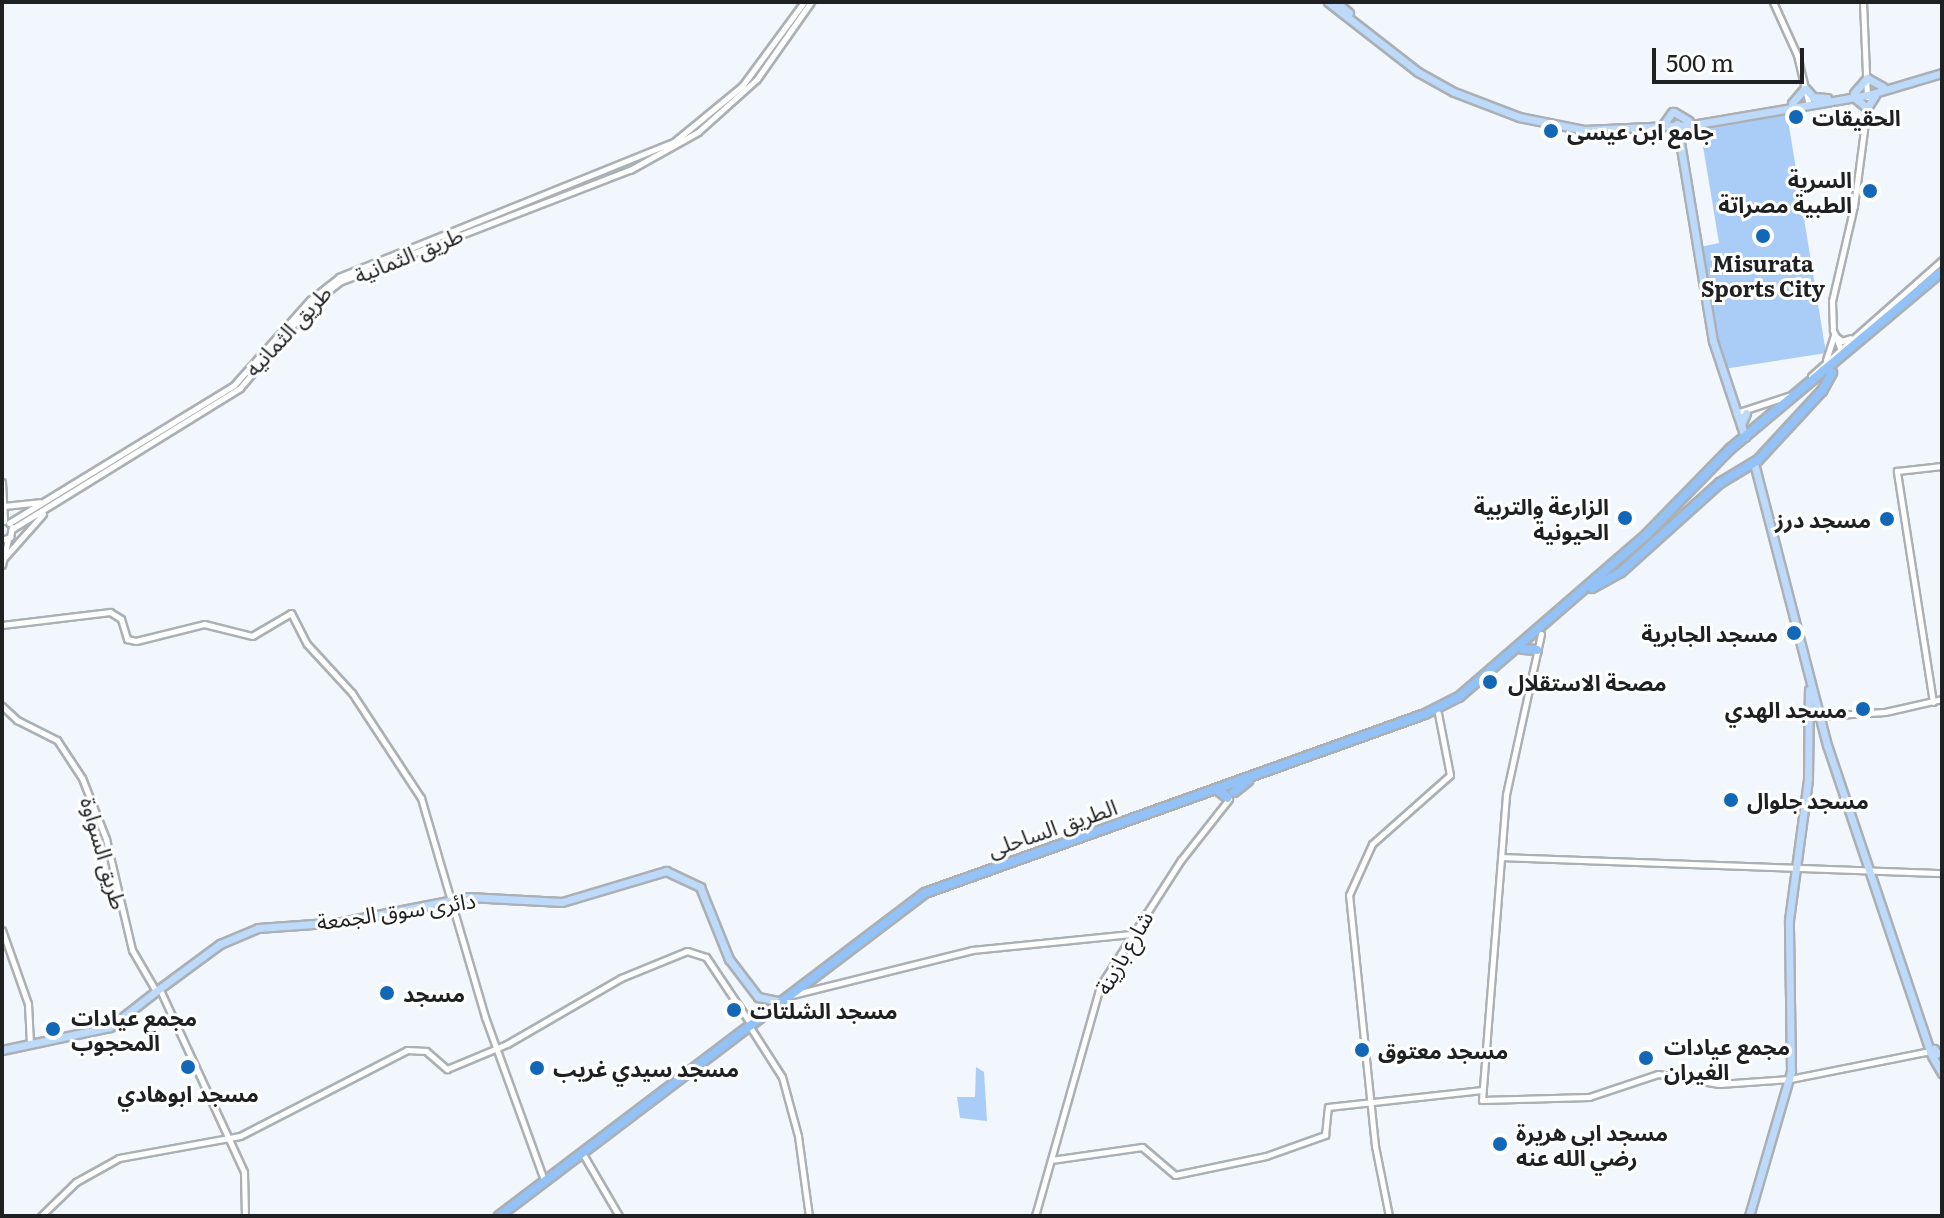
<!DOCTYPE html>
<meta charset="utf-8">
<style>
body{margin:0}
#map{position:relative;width:1944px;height:1218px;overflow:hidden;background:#f2f7fd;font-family:Literata,"Noto Sans Arabic",serif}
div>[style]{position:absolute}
.green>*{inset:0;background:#a9cdf7}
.roads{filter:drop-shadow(2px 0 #abb0b5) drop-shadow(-2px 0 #abb0b5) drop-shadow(0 2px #abb0b5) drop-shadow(0 -2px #abb0b5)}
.minor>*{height:5px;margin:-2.5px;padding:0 2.5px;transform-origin:2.5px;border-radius:2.5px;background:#fff}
.major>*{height:7px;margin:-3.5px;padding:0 3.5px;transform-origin:3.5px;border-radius:3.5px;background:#bedafa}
.highway>*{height:8px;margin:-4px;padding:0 4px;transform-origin:4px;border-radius:4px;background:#92c2f7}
.dots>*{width:22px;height:22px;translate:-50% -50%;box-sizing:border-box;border:4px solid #fff;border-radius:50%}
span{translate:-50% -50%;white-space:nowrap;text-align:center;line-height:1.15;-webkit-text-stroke:6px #fff;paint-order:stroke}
.poi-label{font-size:22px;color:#1e2022;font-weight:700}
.left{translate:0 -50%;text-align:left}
.right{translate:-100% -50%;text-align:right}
.street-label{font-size:22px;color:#1e2022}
.frame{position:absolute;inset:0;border:4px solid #1e2022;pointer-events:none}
.scale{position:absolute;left:1652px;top:48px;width:152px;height:36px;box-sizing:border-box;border:4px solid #1e2022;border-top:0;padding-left:10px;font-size:24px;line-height:28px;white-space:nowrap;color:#1e2022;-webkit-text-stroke:6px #fff;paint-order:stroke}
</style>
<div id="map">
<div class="green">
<div style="clip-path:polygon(1787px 114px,1826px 353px,1724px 369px,1700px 247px,1719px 243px,1700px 128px)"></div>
<div style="clip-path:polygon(976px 1067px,984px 1072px,987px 1121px,960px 1118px,957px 1097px,975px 1097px)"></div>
</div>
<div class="roads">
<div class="minor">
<div style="left:1773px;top:2px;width:58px;rotate:65.6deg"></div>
<div style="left:1797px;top:55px;width:51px;rotate:76.5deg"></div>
<div style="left:1863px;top:2px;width:95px;rotate:87.6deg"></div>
<div style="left:1841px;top:350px;width:22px;rotate:-112deg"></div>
<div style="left:1833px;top:330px;width:29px;rotate:-92deg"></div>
<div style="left:1832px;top:301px;width:98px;rotate:-77deg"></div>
<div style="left:1854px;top:206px;width:100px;rotate:-82.5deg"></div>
<div style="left:1826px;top:360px;width:26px;rotate:-72deg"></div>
<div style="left:1834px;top:335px;width:10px;rotate:37deg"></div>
<div style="left:1842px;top:341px;width:9px;rotate:-18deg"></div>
<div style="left:1811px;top:376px;width:175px;rotate:-41.5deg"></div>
<div style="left:1736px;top:413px;width:55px;rotate:-18.1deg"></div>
<div style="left:2px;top:482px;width:39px;rotate:87deg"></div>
<div style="left:4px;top:506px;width:36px;rotate:-6deg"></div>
<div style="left:9px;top:523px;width:264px;rotate:-31.5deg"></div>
<div style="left:234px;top:385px;width:114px;rotate:-48.2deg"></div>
<div style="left:310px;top:300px;width:37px;rotate:-38deg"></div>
<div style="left:339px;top:277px;width:362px;rotate:-22deg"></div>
<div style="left:675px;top:141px;width:87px;rotate:-39.4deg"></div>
<div style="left:742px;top:86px;width:104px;rotate:-53.6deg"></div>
<div style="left:12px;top:529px;width:268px;rotate:-31.7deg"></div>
<div style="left:240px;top:388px;width:109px;rotate:-49.9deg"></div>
<div style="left:310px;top:305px;width:37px;rotate:-38deg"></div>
<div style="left:339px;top:282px;width:312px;rotate:-21.1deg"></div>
<div style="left:630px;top:170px;width:78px;rotate:-29.2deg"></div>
<div style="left:698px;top:132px;width:79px;rotate:-41.9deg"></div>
<div style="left:757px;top:79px;width:94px;rotate:-55deg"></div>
<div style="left:2px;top:540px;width:9px;rotate:-21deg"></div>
<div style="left:10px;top:537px;width:10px;rotate:-79deg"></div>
<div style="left:4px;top:558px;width:59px;rotate:-48.4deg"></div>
<div style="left:2px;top:565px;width:27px;rotate:-77deg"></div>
<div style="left:2px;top:625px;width:109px;rotate:-6.9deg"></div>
<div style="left:110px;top:612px;width:13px;rotate:32deg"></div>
<div style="left:121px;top:619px;width:21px;rotate:73deg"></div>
<div style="left:127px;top:639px;width:9px;rotate:13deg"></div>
<div style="left:136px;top:641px;width:70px;rotate:-14deg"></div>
<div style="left:204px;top:624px;width:49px;rotate:14deg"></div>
<div style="left:252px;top:636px;width:45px;rotate:-30.5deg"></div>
<div style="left:291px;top:613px;width:35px;rotate:63deg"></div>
<div style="left:307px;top:644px;width:67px;rotate:47.4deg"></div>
<div style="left:352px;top:693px;width:126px;rotate:56.7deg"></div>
<div style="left:421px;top:798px;width:228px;rotate:73.7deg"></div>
<div style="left:485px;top:1017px;width:173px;rotate:70.1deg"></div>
<div style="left:1541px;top:634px;width:165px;rotate:102.3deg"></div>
<div style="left:1506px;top:795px;width:306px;rotate:94.5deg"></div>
<div style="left:1482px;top:1100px;width:107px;rotate:-1.6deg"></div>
<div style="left:1589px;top:1097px;width:73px;rotate:-18.4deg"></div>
<div style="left:1658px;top:1074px;width:62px;rotate:9.3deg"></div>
<div style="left:1719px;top:1084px;width:71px;rotate:-4deg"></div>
<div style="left:1790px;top:1079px;width:143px;rotate:-11.3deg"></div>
<div style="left:1933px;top:702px;width:234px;rotate:-98.9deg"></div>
<div style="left:1897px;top:471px;width:45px;rotate:-6.3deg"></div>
<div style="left:2px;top:706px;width:21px;rotate:43deg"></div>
<div style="left:17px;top:720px;width:45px;rotate:26.6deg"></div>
<div style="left:57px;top:740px;width:45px;rotate:56.7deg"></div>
<div style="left:82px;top:778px;width:66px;rotate:68.5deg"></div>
<div style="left:106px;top:839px;width:114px;rotate:76.8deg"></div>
<div style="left:132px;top:950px;width:48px;rotate:59.7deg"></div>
<div style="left:1819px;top:716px;width:66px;rotate:-3.5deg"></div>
<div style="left:1885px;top:712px;width:58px;rotate:-12.8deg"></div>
<div style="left:1502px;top:857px;width:440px;rotate:2.1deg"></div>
<div style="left:2px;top:930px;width:78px;rotate:70.6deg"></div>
<div style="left:28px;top:1004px;width:40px;rotate:87.1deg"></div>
<div style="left:161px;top:992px;width:198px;rotate:65.2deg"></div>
<div style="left:244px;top:1172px;width:44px;rotate:88.7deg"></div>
<div style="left:792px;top:995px;width:186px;rotate:-14deg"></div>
<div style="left:972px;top:950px;width:160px;rotate:-5.7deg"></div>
<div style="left:750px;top:1027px;width:59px;rotate:57.4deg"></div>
<div style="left:782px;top:1077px;width:61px;rotate:74.8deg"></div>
<div style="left:798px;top:1136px;width:81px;rotate:82.2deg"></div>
<div style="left:584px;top:1156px;width:69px;rotate:59.7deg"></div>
<div style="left:1051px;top:1160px;width:92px;rotate:-8.1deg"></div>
<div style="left:1142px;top:1147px;width:43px;rotate:40.3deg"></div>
<div style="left:1175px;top:1175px;width:93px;rotate:-11.8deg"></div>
<div style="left:1266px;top:1156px;width:63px;rotate:-19.6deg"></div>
<div style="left:1325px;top:1135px;width:28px;rotate:-84deg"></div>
<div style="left:1328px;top:1107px;width:155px;rotate:-6.3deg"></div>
<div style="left:41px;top:1216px;width:49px;rotate:-44.2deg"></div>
<div style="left:76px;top:1182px;width:49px;rotate:-29.2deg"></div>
<div style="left:119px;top:1158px;width:123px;rotate:-10.3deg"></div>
<div style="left:240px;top:1136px;width:188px;rotate:-27.2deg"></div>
<div style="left:407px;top:1050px;width:19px;rotate:3deg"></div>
<div style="left:426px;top:1051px;width:28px;rotate:41deg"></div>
<div style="left:447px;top:1069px;width:65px;rotate:-22.6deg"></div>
<div style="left:507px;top:1044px;width:132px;rotate:-30.1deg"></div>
<div style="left:621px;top:978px;width:71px;rotate:-22.2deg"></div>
<div style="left:687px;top:951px;width:20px;rotate:18deg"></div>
<div style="left:706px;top:957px;width:79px;rotate:56.3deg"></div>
<div style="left:1035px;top:1216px;width:239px;rotate:-74.2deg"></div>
<div style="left:1100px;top:986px;width:150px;rotate:-57.3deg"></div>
<div style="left:1181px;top:860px;width:78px;rotate:-51.8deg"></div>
<div style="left:1389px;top:1216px;width:71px;rotate:-101.3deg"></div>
<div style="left:1375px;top:1146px;width:252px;rotate:-95.9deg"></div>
<div style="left:1349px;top:895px;width:56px;rotate:-65.7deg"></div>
<div style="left:1372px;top:844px;width:104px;rotate:-41.5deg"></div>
<div style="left:1450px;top:775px;width:63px;rotate:-101deg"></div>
</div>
<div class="major">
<div style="left:1328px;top:2px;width:114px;rotate:37.9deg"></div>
<div style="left:1418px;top:72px;width:41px;rotate:29.1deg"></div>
<div style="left:1454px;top:92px;width:70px;rotate:21deg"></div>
<div style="left:1519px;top:117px;width:66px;rotate:11.3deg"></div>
<div style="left:1584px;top:130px;width:108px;rotate:-2.7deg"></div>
<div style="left:1692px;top:125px;width:179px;rotate:-9.7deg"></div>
<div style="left:1868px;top:95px;width:77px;rotate:-16.6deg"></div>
<div style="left:1336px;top:2px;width:17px;rotate:40deg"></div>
<div style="left:1806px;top:89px;width:11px;rotate:49deg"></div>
<div style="left:1813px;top:97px;width:14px;rotate:4deg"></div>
<div style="left:1854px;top:93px;width:20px;rotate:-49deg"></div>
<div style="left:1867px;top:78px;width:18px;rotate:29deg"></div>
<div style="left:1855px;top:98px;width:16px;rotate:40deg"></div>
<div style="left:1867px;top:108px;width:15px;rotate:-58deg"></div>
<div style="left:1792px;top:103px;width:18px;rotate:-49deg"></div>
<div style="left:1674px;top:112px;width:17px;rotate:31deg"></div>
<div style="left:1677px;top:124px;width:220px;rotate:80.6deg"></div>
<div style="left:1713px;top:341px;width:101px;rotate:71.6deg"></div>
<div style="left:1663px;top:125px;width:16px;rotate:-55deg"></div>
<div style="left:1741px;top:425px;width:13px;rotate:-67deg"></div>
<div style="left:1754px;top:463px;width:291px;rotate:75.5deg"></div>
<div style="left:1827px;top:745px;width:323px;rotate:71.4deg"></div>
<div style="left:159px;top:989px;width:76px;rotate:-36.4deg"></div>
<div style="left:220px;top:944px;width:41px;rotate:-22.8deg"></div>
<div style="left:258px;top:928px;width:83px;rotate:-4.1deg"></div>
<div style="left:341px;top:922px;width:129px;rotate:-11.1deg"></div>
<div style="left:468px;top:897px;width:94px;rotate:3deg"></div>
<div style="left:562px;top:902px;width:109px;rotate:-16.6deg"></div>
<div style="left:666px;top:871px;width:38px;rotate:25deg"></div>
<div style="left:700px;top:887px;width:78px;rotate:68.1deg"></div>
<div style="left:729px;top:959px;width:48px;rotate:52.7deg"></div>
<div style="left:758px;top:997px;width:20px;rotate:11deg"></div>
<div style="left:1934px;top:1049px;width:5px;rotate:53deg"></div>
<div style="left:1937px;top:1053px;width:5px;rotate:143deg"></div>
<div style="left:1933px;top:1056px;width:5px;rotate:-127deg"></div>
<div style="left:1930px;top:1052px;width:5px;rotate:-37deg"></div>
<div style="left:2px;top:1050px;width:110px;rotate:-12deg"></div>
<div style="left:110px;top:1027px;width:58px;rotate:-38deg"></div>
<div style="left:1932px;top:1056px;width:20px;rotate:60deg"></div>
<div style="left:1749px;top:1216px;width:151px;rotate:-73.8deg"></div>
<div style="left:1791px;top:1071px;width:151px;rotate:-90.8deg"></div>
<div style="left:1789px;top:920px;width:142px;rotate:-82.3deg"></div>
<div style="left:1808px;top:779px;width:89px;rotate:-89.4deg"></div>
</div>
<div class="highway">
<div style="left:1592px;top:588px;width:33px;rotate:-29deg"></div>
<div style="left:1621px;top:572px;width:133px;rotate:-42deg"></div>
<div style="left:1720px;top:483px;width:44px;rotate:-31.2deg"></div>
<div style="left:1758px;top:460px;width:94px;rotate:-47.2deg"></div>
<div style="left:1822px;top:391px;width:21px;rotate:-61deg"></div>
<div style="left:1523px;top:649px;width:14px;rotate:4deg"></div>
<div style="left:1219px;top:791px;width:11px;rotate:38deg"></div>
<div style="left:1234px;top:792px;width:18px;rotate:-38deg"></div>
<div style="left:499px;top:1216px;width:535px;rotate:-37.17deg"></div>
<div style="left:925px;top:893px;width:531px;rotate:-19.7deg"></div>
<div style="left:1425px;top:714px;width:38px;rotate:-27deg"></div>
<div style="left:1459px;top:697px;width:249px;rotate:-40.9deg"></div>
<div style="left:1647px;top:534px;width:119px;rotate:-45.7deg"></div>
<div style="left:1730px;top:449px;width:277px;rotate:-40deg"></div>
</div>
</div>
<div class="dots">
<div style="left:1796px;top:117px;background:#1268b6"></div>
<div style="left:1551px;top:131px;background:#1268b6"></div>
<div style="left:1870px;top:191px;background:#1268b6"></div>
<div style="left:1763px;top:236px;background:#1268b6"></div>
<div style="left:1625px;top:518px;background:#1268b6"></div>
<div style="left:1887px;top:519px;background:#1268b6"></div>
<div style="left:1794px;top:633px;background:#1268b6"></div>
<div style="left:1490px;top:682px;background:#1268b6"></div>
<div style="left:1863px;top:709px;background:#1268b6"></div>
<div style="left:1731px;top:800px;background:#1268b6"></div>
<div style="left:387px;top:993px;background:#1268b6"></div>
<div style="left:734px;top:1010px;background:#1268b6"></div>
<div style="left:53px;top:1029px;background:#1268b6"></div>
<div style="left:1362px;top:1050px;background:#1268b6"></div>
<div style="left:1646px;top:1058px;background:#1268b6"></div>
<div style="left:188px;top:1067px;background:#1268b6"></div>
<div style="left:537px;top:1068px;background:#1268b6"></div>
<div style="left:1500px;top:1144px;background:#1268b6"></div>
</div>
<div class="poi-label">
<span class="left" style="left:1812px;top:117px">الحقيقات</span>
<span class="left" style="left:1567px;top:131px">جامع ابن عيسى</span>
<span class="right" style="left:1852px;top:191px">السرية<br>الطبية مصراتة</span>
<span style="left:1763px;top:275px">Misurata<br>Sports City</span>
<span class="right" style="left:1609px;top:518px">الزارعة والتربية<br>الحيونية</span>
<span class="right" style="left:1871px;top:519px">مسجد درز</span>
<span class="right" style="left:1778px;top:633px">مسجد الجابرية</span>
<span class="left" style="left:1508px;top:682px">مصحة الاستقلال</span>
<span class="right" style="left:1847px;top:709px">مسجد الهدي</span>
<span class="left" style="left:1747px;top:800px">مسجد جلوال</span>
<span class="left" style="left:403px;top:993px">مسجد</span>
<span class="left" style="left:750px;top:1010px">مسجد الشلتات</span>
<span class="left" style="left:71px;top:1029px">مجمع عيادات<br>المحجوب</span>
<span class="left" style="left:1664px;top:1058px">مجمع عيادات<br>الغيران</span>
<span class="left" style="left:1378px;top:1050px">مسجد معتوق</span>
<span class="left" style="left:553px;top:1068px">مسجد سيدي غريب</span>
<span style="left:188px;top:1093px">مسجد ابوهادي</span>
<span class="left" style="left:1516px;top:1144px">مسجد ابي هريرة<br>رضي الله عنه</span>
</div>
<div class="street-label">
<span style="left:408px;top:254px;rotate:-22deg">طريق الثمانية</span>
<span style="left:287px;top:330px;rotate:-47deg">طريق الثمانيه</span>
<span style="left:1052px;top:827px;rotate:-19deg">الطريق الساحلى</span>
<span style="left:105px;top:853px;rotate:74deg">طريق السواوة</span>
<span style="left:396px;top:910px;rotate:-8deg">دائرى سوق الجمعة</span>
<span style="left:1123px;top:952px;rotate:-60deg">شارع بازينة</span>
</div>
<div class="frame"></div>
<div class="scale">500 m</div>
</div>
